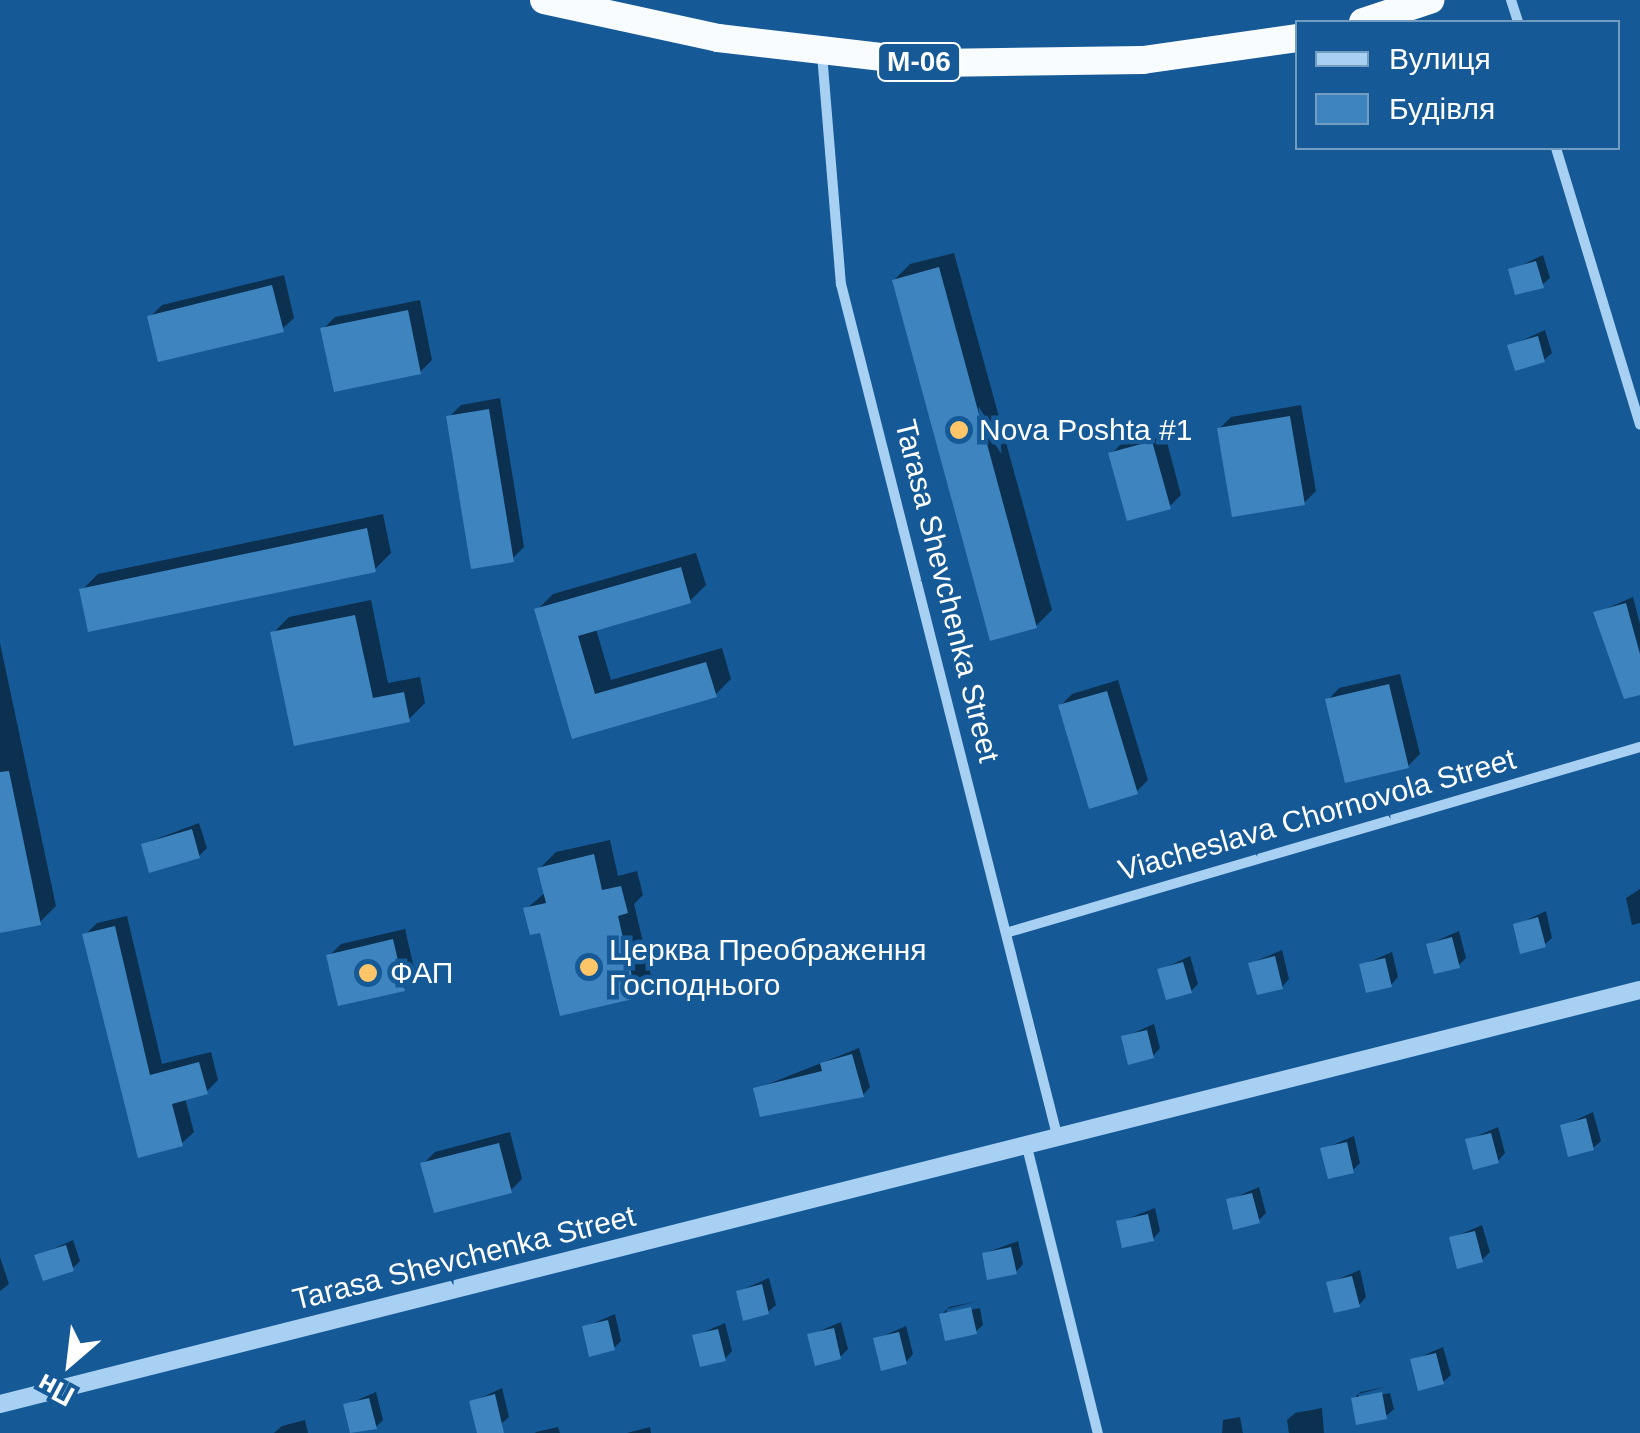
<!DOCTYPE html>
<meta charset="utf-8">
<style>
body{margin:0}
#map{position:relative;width:1640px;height:1433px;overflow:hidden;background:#155a97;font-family:Arial,sans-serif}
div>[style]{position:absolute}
.shadow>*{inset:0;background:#0007}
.building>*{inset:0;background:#3e84bf}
.minor>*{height:10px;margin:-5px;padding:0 5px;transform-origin:5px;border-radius:5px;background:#a8d0f2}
.tertiary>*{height:18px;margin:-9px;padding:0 9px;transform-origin:9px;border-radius:9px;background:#a8d0f2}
.trunk>*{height:28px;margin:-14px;padding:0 14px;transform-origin:14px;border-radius:14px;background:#f9fcff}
.dots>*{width:28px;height:28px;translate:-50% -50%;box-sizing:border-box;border:5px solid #155a97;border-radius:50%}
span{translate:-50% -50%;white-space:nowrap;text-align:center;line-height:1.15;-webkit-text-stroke:9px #155a97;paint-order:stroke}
.shield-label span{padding:2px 8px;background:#155a97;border:2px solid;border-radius:8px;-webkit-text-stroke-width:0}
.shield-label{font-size:28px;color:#fff;font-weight:700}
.poi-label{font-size:30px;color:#fff}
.left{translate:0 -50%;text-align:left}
.street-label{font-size:30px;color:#fff}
.legend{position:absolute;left:1295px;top:20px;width:325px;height:130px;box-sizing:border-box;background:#155a97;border:2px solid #739cc1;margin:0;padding:12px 18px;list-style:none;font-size:30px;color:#fff}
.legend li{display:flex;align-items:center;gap:20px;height:50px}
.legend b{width:50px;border:2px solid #739cc1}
.north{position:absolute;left:20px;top:1313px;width:100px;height:100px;-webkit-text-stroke:8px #155a97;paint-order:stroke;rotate:208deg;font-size:28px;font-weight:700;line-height:40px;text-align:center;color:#fff}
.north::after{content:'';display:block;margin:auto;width:35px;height:45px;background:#fff;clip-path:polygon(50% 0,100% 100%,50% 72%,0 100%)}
</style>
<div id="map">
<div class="shadow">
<div style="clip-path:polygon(954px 253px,1052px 610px,1036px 626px,894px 280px,910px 264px)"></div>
<div style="clip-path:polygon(1543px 255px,1550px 278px,1542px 285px,1511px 270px)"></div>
<div style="clip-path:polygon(284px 275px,294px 318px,282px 329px,150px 317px,162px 305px)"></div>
<div style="clip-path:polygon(420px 300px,432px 360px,420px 372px,323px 329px,335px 317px)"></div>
<div style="clip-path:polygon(1545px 330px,1552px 353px,1544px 360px,1510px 346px)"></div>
<div style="clip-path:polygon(500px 398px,524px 547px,512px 559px,449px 417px,461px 405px)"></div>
<div style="clip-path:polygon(1301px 405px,1316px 491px,1304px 503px,1219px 429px,1231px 417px)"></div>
<div style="clip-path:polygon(1164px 431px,1181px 495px,1170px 506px,1111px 454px,1123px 442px)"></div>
<div style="clip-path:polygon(383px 514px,391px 553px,375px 569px,82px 590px,98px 574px)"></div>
<div style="clip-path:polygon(696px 553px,706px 585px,690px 601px,596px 629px,611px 680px,722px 648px,731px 679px,715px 695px,573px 736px,537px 610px,553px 594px)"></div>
<div style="clip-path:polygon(1633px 597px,1640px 624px,1640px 692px,1596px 613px)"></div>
<div style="clip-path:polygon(371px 600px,388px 683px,420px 677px,425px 703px,409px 719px,295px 743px,273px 633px,289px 617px)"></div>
<div style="clip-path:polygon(0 643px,56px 906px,40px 922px,0 931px)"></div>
<div style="clip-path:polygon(1400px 674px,1420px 754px,1408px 766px,1328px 700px,1339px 688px)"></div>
<div style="clip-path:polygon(1118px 680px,1148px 780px,1136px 792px,1060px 706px,1072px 694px)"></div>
<div style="clip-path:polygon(199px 823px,207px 848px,199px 856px,143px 844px)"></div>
<div style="clip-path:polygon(610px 840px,618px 876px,637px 871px,643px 895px,634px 904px,652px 980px,636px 996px,542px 930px,526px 909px,546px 892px,540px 868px,556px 852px)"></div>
<div style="clip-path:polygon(1640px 889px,1640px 923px,1632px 925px,1626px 898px)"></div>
<div style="clip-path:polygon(1546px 911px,1552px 938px,1544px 945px,1516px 925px)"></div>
<div style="clip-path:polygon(127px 916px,162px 1064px,211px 1052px,218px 1080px,206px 1092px,185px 1098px,194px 1132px,182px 1143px,140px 1155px,85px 935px,97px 923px)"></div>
<div style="clip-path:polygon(405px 929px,416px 977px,404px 989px,329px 956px,341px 944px)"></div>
<div style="clip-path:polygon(1459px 931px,1466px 958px,1459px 965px,1429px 944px)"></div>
<div style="clip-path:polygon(1282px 950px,1289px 979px,1282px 987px,1251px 963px)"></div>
<div style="clip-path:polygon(1392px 952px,1398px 977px,1391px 985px,1362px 965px)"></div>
<div style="clip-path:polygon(1190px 956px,1198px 984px,1191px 991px,1160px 970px)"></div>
<div style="clip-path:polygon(1154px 1024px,1160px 1048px,1153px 1056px,1124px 1037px)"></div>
<div style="clip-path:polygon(859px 1048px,870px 1087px,863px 1095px,756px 1089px)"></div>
<div style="clip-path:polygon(1593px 1112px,1601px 1141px,1593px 1148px,1563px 1126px)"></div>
<div style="clip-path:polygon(1498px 1127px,1505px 1153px,1498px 1161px,1468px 1140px)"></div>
<div style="clip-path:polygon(510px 1132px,522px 1179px,510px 1191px,423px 1164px,435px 1152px)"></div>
<div style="clip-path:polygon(1354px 1136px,1360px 1163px,1353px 1170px,1323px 1149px)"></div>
<div style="clip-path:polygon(1259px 1187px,1266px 1213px,1258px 1221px,1229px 1200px)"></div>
<div style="clip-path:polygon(1155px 1208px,1160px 1231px,1153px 1239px,1119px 1222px)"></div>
<div style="clip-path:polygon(1482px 1225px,1490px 1252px,1482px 1260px,1452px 1238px)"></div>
<div style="clip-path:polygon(73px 1240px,80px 1261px,72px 1269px,37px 1256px)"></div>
<div style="clip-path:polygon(1018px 1241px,1023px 1264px,1016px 1272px,985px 1253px)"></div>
<div style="clip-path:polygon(0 1257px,9px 1284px,0 1291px)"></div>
<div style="clip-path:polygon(1360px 1270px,1366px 1297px,1359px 1305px,1329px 1283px)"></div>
<div style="clip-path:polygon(769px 1278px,776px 1305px,768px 1312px,739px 1291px)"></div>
<div style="clip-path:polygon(978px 1301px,947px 1309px,947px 1315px,980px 1308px,983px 1325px,975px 1332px,942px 1314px,949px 1307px)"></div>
<div style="clip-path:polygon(615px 1314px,621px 1341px,614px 1348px,585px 1327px)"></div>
<div style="clip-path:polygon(841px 1322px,848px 1349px,840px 1357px,810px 1335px)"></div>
<div style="clip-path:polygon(725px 1323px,732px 1351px,725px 1359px,695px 1336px)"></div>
<div style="clip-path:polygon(906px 1326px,913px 1354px,906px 1362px,876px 1339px)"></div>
<div style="clip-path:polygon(1443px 1347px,1451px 1375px,1443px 1382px,1413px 1360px)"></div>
<div style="clip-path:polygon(1389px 1386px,1359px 1394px,1359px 1399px,1390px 1393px,1394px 1409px,1386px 1416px,1353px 1399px,1361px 1392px)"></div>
<div style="clip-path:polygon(502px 1388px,509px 1417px,501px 1424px,472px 1402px)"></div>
<div style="clip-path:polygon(376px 1392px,383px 1420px,376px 1427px,346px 1405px)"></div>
<div style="clip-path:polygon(1322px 1408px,1324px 1433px,1289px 1433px,1287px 1420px,1295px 1413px)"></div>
<div style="clip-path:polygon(1240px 1417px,1243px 1433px,1222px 1433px,1223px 1420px)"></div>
<div style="clip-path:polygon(305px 1420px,308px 1433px,274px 1433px,282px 1426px)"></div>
<div style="clip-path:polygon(558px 1427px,560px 1433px,535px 1433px,536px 1432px)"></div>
<div style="clip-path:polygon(650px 1427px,651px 1433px,627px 1433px)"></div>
</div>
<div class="building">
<div style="clip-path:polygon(1536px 261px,1544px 288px,1515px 295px,1508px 269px)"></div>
<div style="clip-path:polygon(939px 267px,1037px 628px,990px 641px,892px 280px)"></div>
<div style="clip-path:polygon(272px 285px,284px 332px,158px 362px,147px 316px)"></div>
<div style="clip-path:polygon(408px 310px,421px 374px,334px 392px,320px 328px)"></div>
<div style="clip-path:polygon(1538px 336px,1545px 362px,1515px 371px,1507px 345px)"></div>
<div style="clip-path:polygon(489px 409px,514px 562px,471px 569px,446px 416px)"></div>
<div style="clip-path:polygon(1290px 416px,1305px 505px,1232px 517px,1217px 428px)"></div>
<div style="clip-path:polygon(1152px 441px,1171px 509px,1127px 521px,1108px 453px)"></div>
<div style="clip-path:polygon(367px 528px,376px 572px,88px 632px,79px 589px)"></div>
<div style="clip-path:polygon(681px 567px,691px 603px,578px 636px,595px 694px,706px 662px,717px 697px,572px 739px,534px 609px)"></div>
<div style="clip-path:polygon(1626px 603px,1640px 654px,1640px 695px,1624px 699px,1593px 612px)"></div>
<div style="clip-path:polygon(355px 615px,373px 698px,404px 692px,410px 722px,294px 746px,270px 632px)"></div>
<div style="clip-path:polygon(1389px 684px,1409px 768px,1345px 783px,1325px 699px)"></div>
<div style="clip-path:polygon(1107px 691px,1138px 794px,1089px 809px,1058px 705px)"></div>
<div style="clip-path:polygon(9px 771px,41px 925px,0 933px,0 772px)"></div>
<div style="clip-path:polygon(192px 829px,200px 858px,149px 873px,141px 844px)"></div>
<div style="clip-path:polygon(594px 854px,602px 890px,621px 886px,628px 913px,618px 916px,637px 998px,560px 1016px,540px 933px,530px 935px,523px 908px,546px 903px,537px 868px)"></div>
<div style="clip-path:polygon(1538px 917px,1546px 947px,1520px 954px,1513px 924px)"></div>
<div style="clip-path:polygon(115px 926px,150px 1075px,199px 1062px,208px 1094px,172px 1104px,183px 1146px,138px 1158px,82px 934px)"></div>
<div style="clip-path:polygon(1452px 937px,1460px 968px,1434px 974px,1426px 944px)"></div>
<div style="clip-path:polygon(393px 939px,405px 991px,338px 1006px,326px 955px)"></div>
<div style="clip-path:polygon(1275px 956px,1283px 989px,1257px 995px,1248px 963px)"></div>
<div style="clip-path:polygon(1385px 958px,1392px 987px,1366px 993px,1359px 964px)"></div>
<div style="clip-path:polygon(1183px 962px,1192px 993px,1166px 1000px,1157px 969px)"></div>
<div style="clip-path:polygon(1147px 1030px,1154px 1058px,1128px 1065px,1121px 1036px)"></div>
<div style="clip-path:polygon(852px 1054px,864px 1097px,760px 1117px,753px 1088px,822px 1071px,820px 1063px)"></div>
<div style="clip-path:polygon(1586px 1118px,1594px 1150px,1568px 1157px,1560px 1125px)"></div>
<div style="clip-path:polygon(1491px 1133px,1499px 1163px,1473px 1170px,1465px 1139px)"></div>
<div style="clip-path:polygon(1347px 1142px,1354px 1173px,1328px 1179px,1320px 1148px)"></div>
<div style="clip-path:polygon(499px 1143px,512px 1193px,434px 1213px,420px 1163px)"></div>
<div style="clip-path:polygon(1252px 1193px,1260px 1223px,1233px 1230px,1226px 1199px)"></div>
<div style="clip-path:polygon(1148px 1214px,1154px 1241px,1122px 1248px,1116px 1221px)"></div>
<div style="clip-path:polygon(1475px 1231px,1483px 1262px,1457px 1269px,1449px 1237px)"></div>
<div style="clip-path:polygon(66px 1245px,74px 1271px,43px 1281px,34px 1255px)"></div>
<div style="clip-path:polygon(1011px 1247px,1017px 1274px,987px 1280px,982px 1253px)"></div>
<div style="clip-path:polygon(1352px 1276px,1360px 1307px,1334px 1313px,1326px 1282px)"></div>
<div style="clip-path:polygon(762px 1284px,769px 1314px,743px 1321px,736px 1291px)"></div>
<div style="clip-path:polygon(971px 1307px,977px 1334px,945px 1341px,939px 1314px)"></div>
<div style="clip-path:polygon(608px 1320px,615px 1350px,589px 1357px,582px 1326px)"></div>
<div style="clip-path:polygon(834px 1328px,841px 1359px,815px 1366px,807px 1334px)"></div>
<div style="clip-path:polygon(718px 1329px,726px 1361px,700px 1367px,692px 1335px)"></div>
<div style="clip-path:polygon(899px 1332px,907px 1364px,881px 1371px,873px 1338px)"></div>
<div style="clip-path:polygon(1436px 1353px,1444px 1384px,1418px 1391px,1410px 1359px)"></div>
<div style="clip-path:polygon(1382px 1392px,1387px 1419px,1356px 1425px,1351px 1398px)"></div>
<div style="clip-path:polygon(495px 1394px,504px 1433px,477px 1433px,469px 1401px)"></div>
<div style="clip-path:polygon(369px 1398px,377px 1429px,350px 1433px,343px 1404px)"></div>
</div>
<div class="minor">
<div style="left:1511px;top:0;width:23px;rotate:72deg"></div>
<div style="left:822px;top:54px;width:231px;rotate:85.3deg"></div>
<div style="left:841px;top:284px;width:878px;rotate:75.76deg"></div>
<div style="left:1556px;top:148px;width:289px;rotate:73.1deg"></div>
<div style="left:1009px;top:932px;width:658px;rotate:-16.34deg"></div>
<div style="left:1026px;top:1143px;width:299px;rotate:76.1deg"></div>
</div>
<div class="tertiary">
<div style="left:0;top:1404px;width:1691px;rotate:-14.17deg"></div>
</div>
<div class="trunk">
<div style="left:544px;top:0;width:178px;rotate:12.3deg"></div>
<div style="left:718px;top:38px;width:218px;rotate:6.6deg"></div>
<div style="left:935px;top:63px;width:208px;rotate:-0.8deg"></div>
<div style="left:1143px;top:60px;width:157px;rotate:-8.1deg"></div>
<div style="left:1363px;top:22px;width:71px;rotate:-18.2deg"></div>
</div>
<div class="dots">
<div style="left:959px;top:430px;background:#ffc669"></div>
<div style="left:589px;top:967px;background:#ffc669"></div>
<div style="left:368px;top:973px;background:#ffc669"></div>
</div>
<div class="shield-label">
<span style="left:919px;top:62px">М-06</span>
</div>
<div class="poi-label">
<span class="left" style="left:979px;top:430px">Nova Poshta #1</span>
<span class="left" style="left:609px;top:967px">Церква Преображення<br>Господнього</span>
<span class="left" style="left:390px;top:973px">ФАП</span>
</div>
<div class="street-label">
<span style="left:947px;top:591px;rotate:76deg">Tarasa Shevchenka Street</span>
<span style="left:1317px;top:815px;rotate:-16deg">Viacheslava Chornovola Street</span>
<span style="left:464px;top:1258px;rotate:-14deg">Tarasa Shevchenka Street</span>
</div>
<ul class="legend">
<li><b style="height:12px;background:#a8d0f2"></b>Вулиця</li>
<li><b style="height:28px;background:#3e84bf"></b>Будівля</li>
</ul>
<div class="north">Пн</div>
</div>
